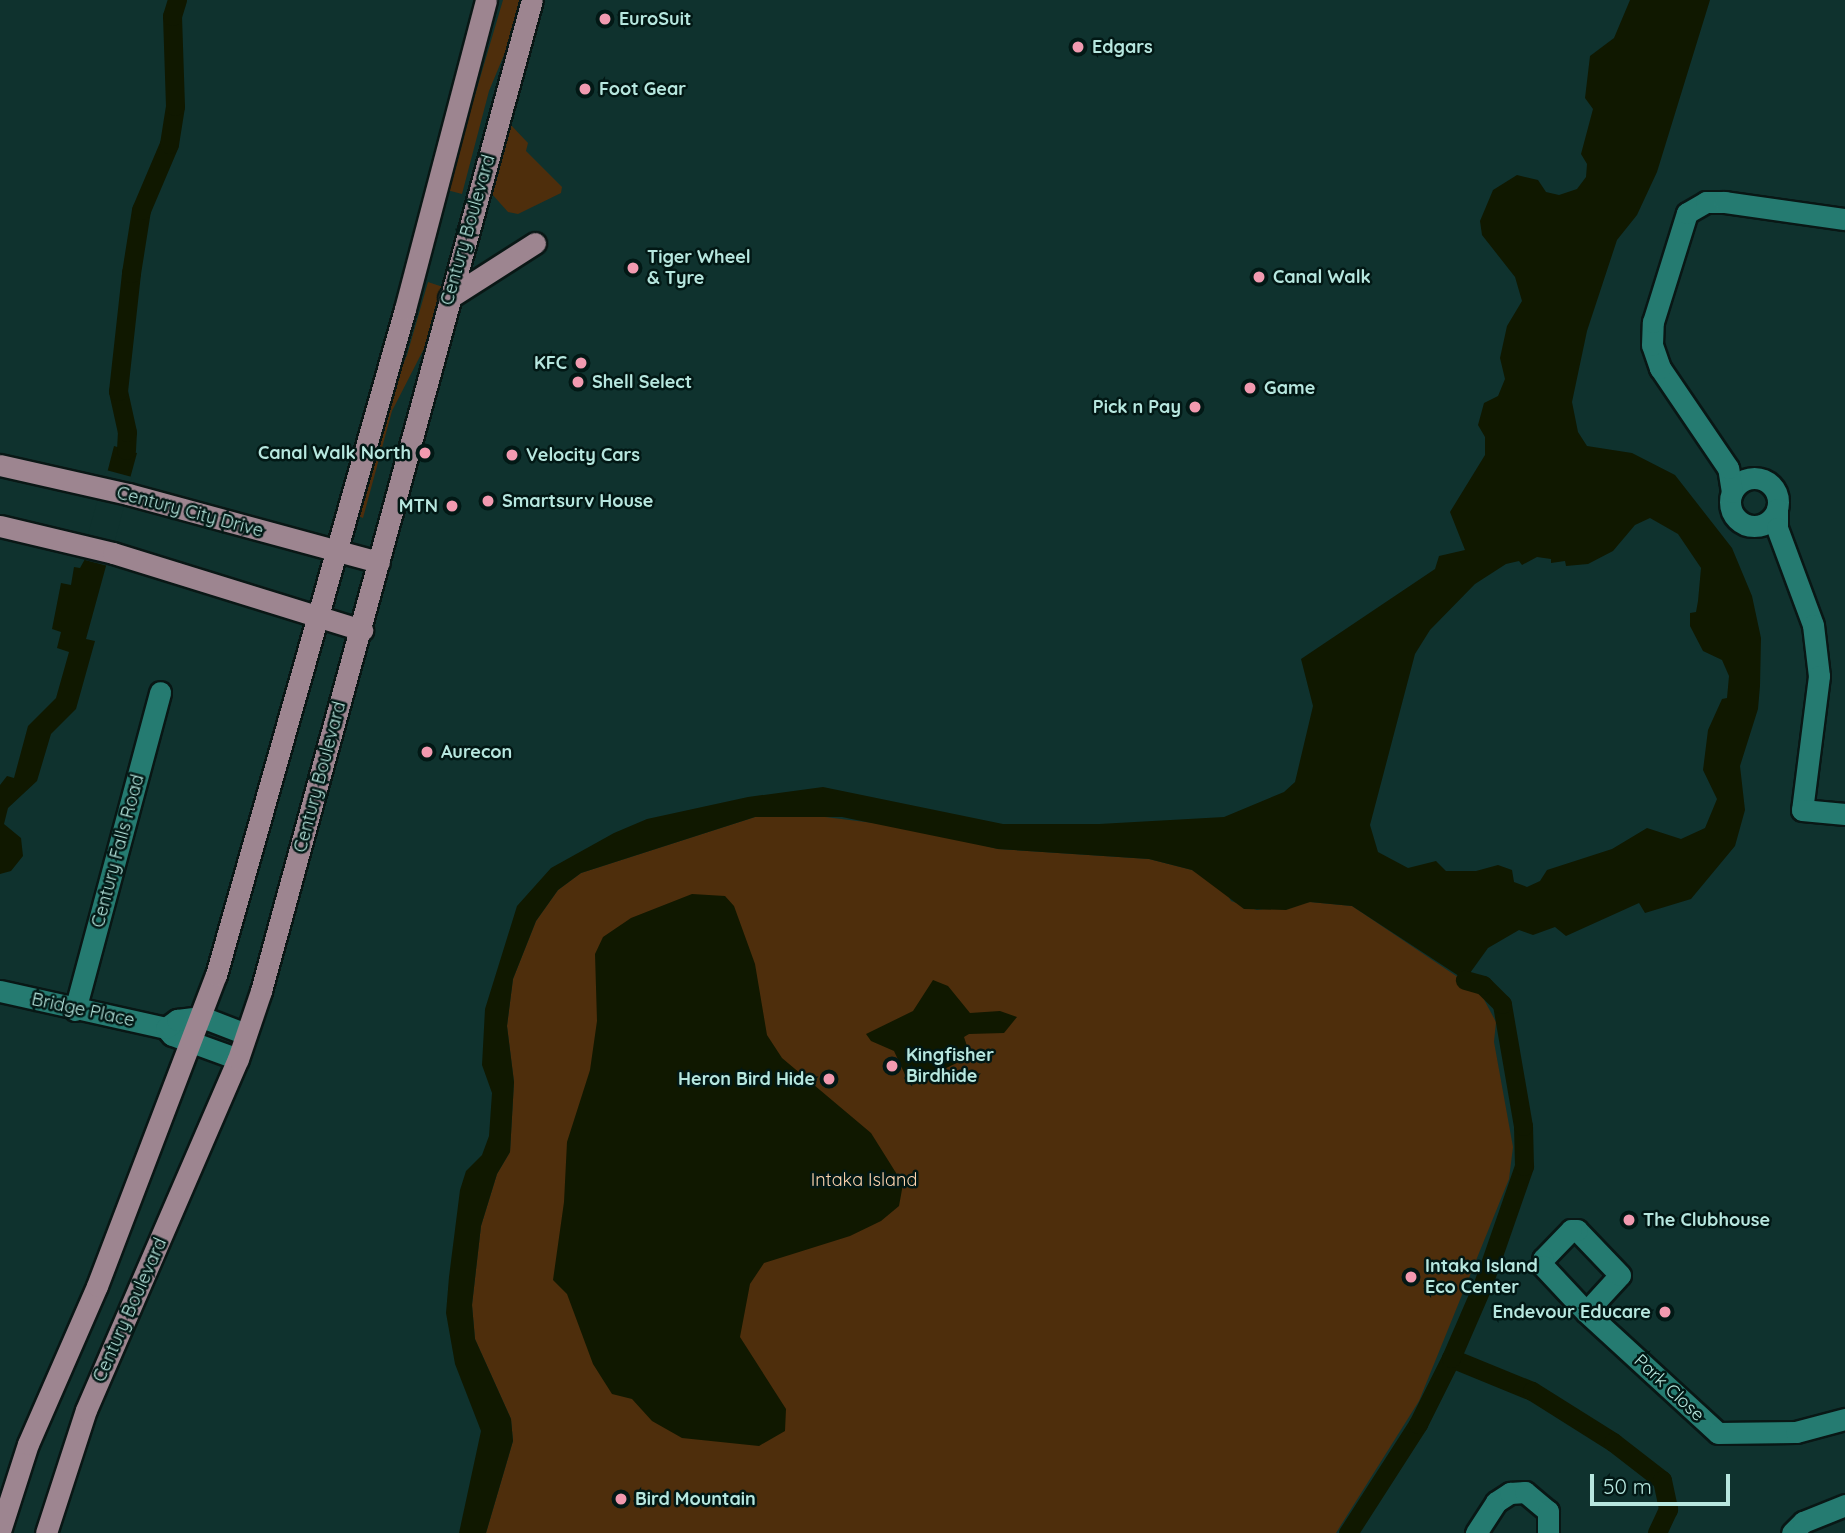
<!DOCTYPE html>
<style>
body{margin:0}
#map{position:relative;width:1845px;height:1533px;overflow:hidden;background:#0f322e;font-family:Quicksand,sans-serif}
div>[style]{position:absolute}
.green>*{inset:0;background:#4e2e0c}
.water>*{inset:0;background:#101800}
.pier>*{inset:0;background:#0f322e}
.canal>*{height:19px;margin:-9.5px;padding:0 9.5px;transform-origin:9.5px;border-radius:9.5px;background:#101800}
.roads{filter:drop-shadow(2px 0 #091715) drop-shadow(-2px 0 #091715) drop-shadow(0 2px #091715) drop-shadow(0 -2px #091715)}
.minor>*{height:21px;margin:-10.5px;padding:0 10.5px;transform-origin:10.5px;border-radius:10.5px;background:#257b71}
.minor>.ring{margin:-10.5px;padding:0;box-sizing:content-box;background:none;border:21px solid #257b71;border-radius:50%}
.major>*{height:21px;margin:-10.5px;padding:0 10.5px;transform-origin:10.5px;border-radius:10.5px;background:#9d8590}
.dots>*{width:19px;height:19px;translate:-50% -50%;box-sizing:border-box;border:4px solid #021815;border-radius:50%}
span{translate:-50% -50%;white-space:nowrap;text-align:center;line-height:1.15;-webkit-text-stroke:5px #021815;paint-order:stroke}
.poi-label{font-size:18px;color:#b7e7df;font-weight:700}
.left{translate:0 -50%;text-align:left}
.right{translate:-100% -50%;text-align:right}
.street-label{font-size:18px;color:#b7e7df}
.park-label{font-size:18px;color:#fed5b0}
.scale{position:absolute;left:1590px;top:1474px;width:140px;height:32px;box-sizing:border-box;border:4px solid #b7e7df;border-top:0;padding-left:9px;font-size:21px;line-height:24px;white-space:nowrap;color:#b7e7df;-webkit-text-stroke:5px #021815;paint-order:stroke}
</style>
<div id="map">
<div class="green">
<div style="clip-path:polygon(503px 0,522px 0,514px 31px,489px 91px,462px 194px,447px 190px)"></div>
<div style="clip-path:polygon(509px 123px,528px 143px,526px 151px,562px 187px,561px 193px,518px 214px,508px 212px,491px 193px)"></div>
<div style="clip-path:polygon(428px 282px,443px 287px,433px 331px,392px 411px,363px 518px,356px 515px,385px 407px,407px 355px)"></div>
<div style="clip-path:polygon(801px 814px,914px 828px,998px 849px,1149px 859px,1192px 870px,1225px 890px,1231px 901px,1257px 910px,1310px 902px,1352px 906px,1480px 992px,1496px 1022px,1494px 1042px,1513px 1147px,1509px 1179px,1419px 1401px,1336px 1533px,486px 1533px,513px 1441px,511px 1419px,475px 1339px,472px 1305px,481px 1226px,497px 1174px,510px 1152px,514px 1082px,507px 1026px,513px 979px,536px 921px,558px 890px,581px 873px,755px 817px)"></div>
</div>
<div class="water">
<div style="clip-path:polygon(evenodd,1630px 0,1710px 0,1657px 172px,1637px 215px,1617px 240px,1587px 331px,1572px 402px,1578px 432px,1587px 446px,1632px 453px,1675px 475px,1732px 548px,1752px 596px,1761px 638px,1760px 686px,1758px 709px,1740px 766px,1745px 810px,1735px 846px,1691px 899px,1645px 913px,1639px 903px,1566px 936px,1555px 927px,1533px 935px,1519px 930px,1488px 948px,1465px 980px,1352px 906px,1310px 902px,1286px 910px,1244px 909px,1192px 870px,1149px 859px,998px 849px,842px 817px,755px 817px,581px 873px,558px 890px,536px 921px,513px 979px,507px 1026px,514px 1082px,510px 1152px,497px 1174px,481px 1226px,472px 1305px,475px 1339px,511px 1419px,513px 1441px,486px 1533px,459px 1533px,481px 1431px,455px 1364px,446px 1313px,449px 1277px,460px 1190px,466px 1171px,482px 1155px,489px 1136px,492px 1093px,482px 1065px,485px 1009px,517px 906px,551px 868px,614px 833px,647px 819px,748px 797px,823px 787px,1003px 824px,1099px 824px,1224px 817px,1284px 792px,1295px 782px,1313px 706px,1301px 659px,1435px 569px,1439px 556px,1465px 550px,1450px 512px,1485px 455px,1485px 437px,1478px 425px,1484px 403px,1498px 396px,1505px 379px,1500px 358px,1507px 326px,1522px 301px,1515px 277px,1482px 235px,1480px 221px,1493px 190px,1517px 175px,1538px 180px,1546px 192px,1559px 195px,1577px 189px,1586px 177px,1587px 164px,1581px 154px,1593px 109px,1585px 98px,1590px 56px,1614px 38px,1630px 0,1650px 518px,1678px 534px,1701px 568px,1698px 601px,1696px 612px,1690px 613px,1690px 626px,1703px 651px,1722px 660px,1729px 676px,1727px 698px,1722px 699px,1708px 730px,1703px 770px,1717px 799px,1705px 828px,1681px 839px,1647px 828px,1612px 849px,1547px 870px,1540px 881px,1527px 887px,1514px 882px,1512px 870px,1498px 865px,1476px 871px,1446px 871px,1436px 861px,1408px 868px,1378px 852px,1370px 825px,1415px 654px,1430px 630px,1475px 584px,1506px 564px,1519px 561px,1522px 565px,1537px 557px,1551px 559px,1551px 563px,1565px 561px,1566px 566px,1588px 564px,1613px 551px,1635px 525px,1650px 518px)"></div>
<div style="clip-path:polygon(114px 446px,137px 453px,86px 639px,95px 641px,76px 709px,51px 734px,37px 781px,8px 808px,4px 824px,21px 838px,23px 856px,11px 871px,0 874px,0 785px,7px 776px,14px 778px,28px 726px,56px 698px,69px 652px,57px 648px,61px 632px,52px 629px,61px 583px,71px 585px,74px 567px,80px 568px,85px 559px)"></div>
<div style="clip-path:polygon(692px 894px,725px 896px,734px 906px,755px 964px,767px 1035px,782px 1058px,871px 1133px,903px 1184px,899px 1206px,881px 1221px,850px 1236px,764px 1263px,750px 1284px,740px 1337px,786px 1409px,785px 1431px,759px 1446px,682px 1438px,652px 1421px,632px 1399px,612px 1394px,593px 1364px,567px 1294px,553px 1280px,564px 1202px,567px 1142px,590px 1070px,597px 1021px,595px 954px,603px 937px,631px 918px)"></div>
<div style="clip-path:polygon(933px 980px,948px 986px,970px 1013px,1000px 1011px,1017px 1017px,1004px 1033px,969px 1034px,964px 1037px,969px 1052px,963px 1060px,917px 1082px,908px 1081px,894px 1051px,871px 1041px,866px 1034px,913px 1011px)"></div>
</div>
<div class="pier">
<div style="clip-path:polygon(106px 470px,132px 477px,108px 566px,81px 559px)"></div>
</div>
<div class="canal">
<div style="left:126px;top:450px;width:18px;rotate:-87deg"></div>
<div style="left:127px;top:432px;width:42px;rotate:-102.4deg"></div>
<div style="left:118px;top:391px;width:119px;rotate:-83.7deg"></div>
<div style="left:131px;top:273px;width:64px;rotate:-81deg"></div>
<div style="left:141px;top:210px;width:72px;rotate:-67deg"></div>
<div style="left:169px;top:144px;width:38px;rotate:-81deg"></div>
<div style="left:175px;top:106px;width:90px;rotate:-91.9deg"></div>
<div style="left:172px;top:16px;width:17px;rotate:-73deg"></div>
<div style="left:1451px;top:1358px;width:87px;rotate:22.2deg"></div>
<div style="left:1532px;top:1391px;width:96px;rotate:32.2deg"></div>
<div style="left:1613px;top:1442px;width:62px;rotate:37.8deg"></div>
<div style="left:1662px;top:1480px;width:30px;rotate:78deg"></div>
<div style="left:1668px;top:1509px;width:26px;rotate:115deg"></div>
<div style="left:1348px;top:1533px;width:130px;rotate:-57.3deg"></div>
<div style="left:1418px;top:1424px;width:74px;rotate:-63.4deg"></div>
<div style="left:1451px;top:1358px;width:81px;rotate:-66.6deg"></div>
<div style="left:1483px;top:1284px;width:125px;rotate:-70.8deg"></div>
<div style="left:1524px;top:1166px;width:40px;rotate:-91.4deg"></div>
<div style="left:1523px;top:1126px;width:124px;rotate:-99.8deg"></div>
<div style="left:1502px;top:1004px;width:27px;rotate:-135deg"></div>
<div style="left:1483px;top:985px;width:19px;rotate:-164deg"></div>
</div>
<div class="roads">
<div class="minor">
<div class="ring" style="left:1730px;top:478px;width:27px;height:27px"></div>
<div style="left:1732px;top:492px;width:24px;rotate:-99deg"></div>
<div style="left:1728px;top:468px;width:121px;rotate:-124.2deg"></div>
<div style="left:1660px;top:368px;width:24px;rotate:-109deg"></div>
<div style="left:1652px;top:345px;width:23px;rotate:-88deg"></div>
<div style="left:1653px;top:322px;width:114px;rotate:-72.7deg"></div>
<div style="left:1687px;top:213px;width:22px;rotate:-30deg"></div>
<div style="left:1706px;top:202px;width:19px"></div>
<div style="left:1725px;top:202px;width:121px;rotate:8.1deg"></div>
<div style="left:1777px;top:509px;width:19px;rotate:90deg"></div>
<div style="left:1777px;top:528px;width:103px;rotate:69.6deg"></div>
<div style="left:1813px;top:625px;width:51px;rotate:83.3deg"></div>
<div style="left:1819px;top:676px;width:135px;rotate:97.2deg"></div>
<div style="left:1802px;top:810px;width:43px;rotate:5.3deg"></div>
<div style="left:0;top:991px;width:170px;rotate:12.6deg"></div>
<div style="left:166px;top:1028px;width:9px;rotate:49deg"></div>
<div style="left:172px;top:1035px;width:70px;rotate:20deg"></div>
<div style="left:75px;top:1010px;width:329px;rotate:-75deg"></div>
<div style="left:166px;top:1028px;width:14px;rotate:-36deg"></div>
<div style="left:177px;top:1020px;width:25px;rotate:-7deg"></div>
<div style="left:202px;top:1017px;width:47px;rotate:21.1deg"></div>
<div style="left:1586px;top:1312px;width:50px;rotate:-47.4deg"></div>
<div style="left:1620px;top:1275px;width:62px;rotate:-133.7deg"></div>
<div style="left:1577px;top:1230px;width:6px;rotate:180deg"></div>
<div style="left:1571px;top:1230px;width:40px;rotate:134deg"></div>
<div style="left:1543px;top:1259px;width:7px;rotate:90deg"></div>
<div style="left:1543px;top:1266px;width:63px;rotate:46.9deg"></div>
<div style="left:1586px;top:1312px;width:179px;rotate:42.5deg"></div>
<div style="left:1718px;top:1433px;width:78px;rotate:-0.7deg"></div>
<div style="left:1796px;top:1432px;width:51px;rotate:-14.9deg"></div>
<div style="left:1476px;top:1533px;width:37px;rotate:-57deg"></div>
<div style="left:1496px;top:1502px;width:17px;rotate:-33deg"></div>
<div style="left:1510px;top:1493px;width:15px;rotate:-4deg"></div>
<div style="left:1525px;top:1492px;width:30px;rotate:40deg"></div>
<div style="left:1548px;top:1511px;width:22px;rotate:90deg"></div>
<div style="left:1792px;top:1533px;width:16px;rotate:-45deg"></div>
<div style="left:1803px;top:1522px;width:45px;rotate:-22deg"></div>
</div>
<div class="major">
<div style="left:449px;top:298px;width:102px;rotate:-32.6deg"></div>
<div style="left:0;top:465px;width:131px;rotate:12.8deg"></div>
<div style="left:128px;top:494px;width:260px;rotate:15.2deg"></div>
<div style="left:0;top:526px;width:116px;rotate:13.4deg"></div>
<div style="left:113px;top:553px;width:261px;rotate:17.2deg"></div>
<div style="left:0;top:1531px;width:91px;rotate:-72.2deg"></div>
<div style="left:28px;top:1444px;width:172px;rotate:-66.4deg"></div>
<div style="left:97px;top:1286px;width:333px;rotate:-69.1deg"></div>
<div style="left:216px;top:975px;width:692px;rotate:-74.16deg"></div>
<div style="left:405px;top:309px;width:319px;rotate:-75.3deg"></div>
<div style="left:46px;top:1533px;width:129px;rotate:-72deg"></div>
<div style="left:86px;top:1410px;width:382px;rotate:-66.6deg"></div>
<div style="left:238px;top:1059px;width:72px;rotate:-71.3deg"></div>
<div style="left:261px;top:991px;width:1027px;rotate:-74.71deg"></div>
</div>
</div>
<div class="dots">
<div style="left:605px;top:19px;background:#f29ab0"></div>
<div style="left:1078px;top:47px;background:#f29ab0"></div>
<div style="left:585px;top:89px;background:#f29ab0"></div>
<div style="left:633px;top:268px;background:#f29ab0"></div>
<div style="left:1259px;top:277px;background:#f29ab0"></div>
<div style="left:581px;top:363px;background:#f29ab0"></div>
<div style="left:578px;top:382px;background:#f29ab0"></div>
<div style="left:1250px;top:388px;background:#f29ab0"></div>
<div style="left:1195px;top:407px;background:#f29ab0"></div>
<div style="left:425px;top:453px;background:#f29ab0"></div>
<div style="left:512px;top:455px;background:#f29ab0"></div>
<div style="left:488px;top:501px;background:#f29ab0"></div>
<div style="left:452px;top:506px;background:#f29ab0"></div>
<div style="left:427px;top:752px;background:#f29ab0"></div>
<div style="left:892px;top:1066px;background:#f29ab0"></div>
<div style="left:829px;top:1079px;background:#f29ab0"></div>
<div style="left:1629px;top:1220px;background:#f29ab0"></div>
<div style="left:1411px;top:1277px;background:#f29ab0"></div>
<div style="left:1665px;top:1312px;background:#f29ab0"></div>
<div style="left:621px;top:1499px;background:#f29ab0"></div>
</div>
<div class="poi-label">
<span class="left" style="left:619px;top:19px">EuroSuit</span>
<span class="left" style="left:1092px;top:47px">Edgars</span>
<span class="left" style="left:599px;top:89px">Foot Gear</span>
<span class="left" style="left:647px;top:268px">Tiger Wheel<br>&amp; Tyre</span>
<span class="left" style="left:1273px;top:277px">Canal Walk</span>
<span class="right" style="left:567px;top:363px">KFC</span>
<span class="left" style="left:592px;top:382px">Shell Select</span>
<span class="left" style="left:1264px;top:388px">Game</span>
<span class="right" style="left:1181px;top:407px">Pick n Pay</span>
<span class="right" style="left:411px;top:453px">Canal Walk North</span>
<span class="left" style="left:526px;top:455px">Velocity Cars</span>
<span class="left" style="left:502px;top:501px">Smartsurv House</span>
<span class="right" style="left:438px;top:506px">MTN</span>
<span class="left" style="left:441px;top:752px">Aurecon</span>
<span class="left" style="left:906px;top:1066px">Kingfisher<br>Birdhide</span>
<span class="right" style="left:815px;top:1079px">Heron Bird Hide</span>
<span class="left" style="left:1643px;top:1220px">The Clubhouse</span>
<span class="left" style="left:1425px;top:1277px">Intaka Island<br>Eco Center</span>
<span class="right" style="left:1651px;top:1312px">Endevour Educare</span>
<span class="left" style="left:635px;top:1499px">Bird Mountain</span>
</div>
<div class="street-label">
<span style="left:468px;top:230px;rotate:-74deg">Century Boulevard</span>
<span style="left:190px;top:512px;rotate:15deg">Century City Drive</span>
<span style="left:320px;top:777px;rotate:-75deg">Century Boulevard</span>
<span style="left:118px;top:851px;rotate:-75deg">Century Falls Road</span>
<span style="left:83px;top:1010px;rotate:12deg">Bridge Place</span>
<span style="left:130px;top:1310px;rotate:-66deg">Century Boulevard</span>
<span style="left:1669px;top:1388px;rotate:43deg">Park Close</span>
</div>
<div class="park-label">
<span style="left:864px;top:1180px">Intaka Island</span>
</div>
<div class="scale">50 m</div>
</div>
